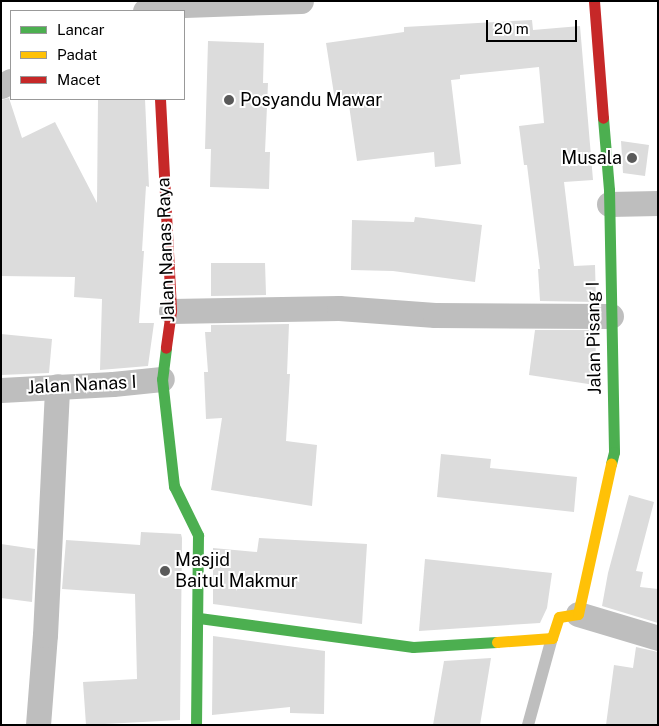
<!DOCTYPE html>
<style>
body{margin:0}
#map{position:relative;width:659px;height:726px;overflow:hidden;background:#fff;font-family:"Public Sans",sans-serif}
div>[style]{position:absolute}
.building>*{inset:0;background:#dcdcdc}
.lane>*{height:12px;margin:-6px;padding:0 6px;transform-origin:6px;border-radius:6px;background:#bebebe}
.street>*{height:25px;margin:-12.5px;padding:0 12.5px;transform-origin:12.5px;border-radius:12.5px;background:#bebebe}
.fast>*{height:11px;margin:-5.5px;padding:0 5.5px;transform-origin:5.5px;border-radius:5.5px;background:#4caf50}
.slow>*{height:11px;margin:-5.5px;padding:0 5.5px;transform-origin:5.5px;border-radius:5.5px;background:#ffc107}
.jam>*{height:11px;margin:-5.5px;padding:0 5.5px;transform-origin:5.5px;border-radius:5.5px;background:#c62828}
.dots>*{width:14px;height:14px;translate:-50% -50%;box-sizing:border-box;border:2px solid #fff;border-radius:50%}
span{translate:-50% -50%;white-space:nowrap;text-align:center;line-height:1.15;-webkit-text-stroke:4px #fff;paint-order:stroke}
.poi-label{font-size:18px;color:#000}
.left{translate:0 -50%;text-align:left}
.right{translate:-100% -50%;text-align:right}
.street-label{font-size:18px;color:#000}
.frame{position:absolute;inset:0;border:2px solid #000;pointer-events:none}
.legend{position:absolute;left:10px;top:10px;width:175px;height:90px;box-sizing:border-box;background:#fff;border:1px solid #999;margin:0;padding:6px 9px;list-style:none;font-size:15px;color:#000}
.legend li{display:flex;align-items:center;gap:10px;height:25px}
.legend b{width:25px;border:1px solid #999}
.scale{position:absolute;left:486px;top:20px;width:91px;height:22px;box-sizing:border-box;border:2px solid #000;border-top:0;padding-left:6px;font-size:15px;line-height:18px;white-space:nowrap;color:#000;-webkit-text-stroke:4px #fff;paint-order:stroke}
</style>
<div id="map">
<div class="building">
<div style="clip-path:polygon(532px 20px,533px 30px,580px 26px,593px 180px,564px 182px,574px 266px,595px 265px,596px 302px,540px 301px,538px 269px,540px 269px,527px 165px,524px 165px,519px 126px,544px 123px,539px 67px,460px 75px,460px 79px,451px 80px,461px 164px,435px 167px,434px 152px,357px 161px,349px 105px,336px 107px,326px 43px,404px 32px,404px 27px)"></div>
<div style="clip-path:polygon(208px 41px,264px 43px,263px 83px,268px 83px,265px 152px,270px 152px,269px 189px,210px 187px,211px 149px,205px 149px)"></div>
<div style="clip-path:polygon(9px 98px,22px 138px,55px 122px,97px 203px,98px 99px,145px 99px,149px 187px,146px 186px,142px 251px,144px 251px,139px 323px,154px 323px,148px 366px,100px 370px,102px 299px,74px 297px,75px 277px,1px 276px,1px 100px)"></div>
<div style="clip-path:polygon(621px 141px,649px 145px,645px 176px,623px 173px)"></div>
<div style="clip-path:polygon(415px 217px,482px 225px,475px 282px,393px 271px,351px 270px,352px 220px,414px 222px)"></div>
<div style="clip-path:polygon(211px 263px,265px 263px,266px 295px,211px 296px)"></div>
<div style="clip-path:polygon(289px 324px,287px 374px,290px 374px,286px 441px,317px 445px,312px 506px,211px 490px,222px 418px,206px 419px,204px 372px,208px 372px,205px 332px,211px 332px,211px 325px)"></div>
<div style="clip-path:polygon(535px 330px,596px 330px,595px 385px,529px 375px)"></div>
<div style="clip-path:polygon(1px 334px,52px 339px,49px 373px,1px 375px)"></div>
<div style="clip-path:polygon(441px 454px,491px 459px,490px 468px,577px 477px,574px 512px,437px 497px)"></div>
<div style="clip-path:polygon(629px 495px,654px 502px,636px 571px,643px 572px,640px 587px,658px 589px,658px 623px,602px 606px,608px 573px)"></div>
<div style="clip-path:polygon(141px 532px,181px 534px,182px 538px,180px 720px,86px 725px,83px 682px,137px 679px,135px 594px,62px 589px,66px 540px,140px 545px)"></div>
<div style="clip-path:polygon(259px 538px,367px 544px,362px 624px,213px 604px,213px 548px,257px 552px)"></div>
<div style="clip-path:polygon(1px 544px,35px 549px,32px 602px,1px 598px)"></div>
<div style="clip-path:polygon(425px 559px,552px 573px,547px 608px,540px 623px,419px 631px)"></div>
<div style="clip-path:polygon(213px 636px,325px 651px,324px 714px,290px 713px,290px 707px,212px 715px)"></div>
<div style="clip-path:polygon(636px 647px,658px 652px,658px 725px,606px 725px,614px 665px,633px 668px)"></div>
<div style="clip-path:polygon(491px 658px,480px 725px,433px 725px,444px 661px)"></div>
</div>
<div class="lane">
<div style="left:528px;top:725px;width:90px;rotate:-74.6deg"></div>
</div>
<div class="street">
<div style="left:145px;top:11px;width:12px;rotate:-24deg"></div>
<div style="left:156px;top:6px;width:145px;rotate:-2deg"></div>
<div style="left:1px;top:86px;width:11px;rotate:-27deg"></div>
<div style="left:609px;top:204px;width:49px;rotate:-1.2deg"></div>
<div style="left:171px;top:311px;width:168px;rotate:-1deg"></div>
<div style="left:339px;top:308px;width:96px;rotate:4.2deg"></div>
<div style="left:435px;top:315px;width:176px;rotate:0.3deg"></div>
<div style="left:1px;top:390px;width:112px;rotate:-3.1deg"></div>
<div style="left:113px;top:384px;width:49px;rotate:-5.8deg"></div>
<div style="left:578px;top:614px;width:84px;rotate:16.7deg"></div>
<div style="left:38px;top:725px;width:90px;rotate:-85.6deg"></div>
<div style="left:45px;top:635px;width:249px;rotate:-87.2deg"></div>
</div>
<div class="fast">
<div style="left:603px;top:118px;width:72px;rotate:85.2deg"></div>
<div style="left:609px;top:190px;width:262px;rotate:88.9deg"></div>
<div style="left:614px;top:452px;width:12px;rotate:104deg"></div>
<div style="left:166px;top:348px;width:31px;rotate:97deg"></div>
<div style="left:162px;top:379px;width:108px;rotate:83.6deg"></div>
<div style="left:174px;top:486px;width:55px;rotate:63.9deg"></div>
<div style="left:198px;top:535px;width:190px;rotate:90.6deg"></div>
<div style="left:199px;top:618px;width:216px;rotate:7.7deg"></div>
<div style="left:413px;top:647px;width:84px;rotate:-3.4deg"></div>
</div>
<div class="slow">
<div style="left:497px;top:642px;width:55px;rotate:-4.2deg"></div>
<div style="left:552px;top:638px;width:22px;rotate:-72deg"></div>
<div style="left:559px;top:617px;width:19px;rotate:-9deg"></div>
<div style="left:578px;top:614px;width:154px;rotate:-77.6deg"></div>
</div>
<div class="jam">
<div style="left:594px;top:1px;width:117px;rotate:85.6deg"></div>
<div style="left:160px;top:99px;width:212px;rotate:87deg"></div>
<div style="left:171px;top:311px;width:37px;rotate:98deg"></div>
</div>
<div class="dots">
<div style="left:229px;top:100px;background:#595959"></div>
<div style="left:632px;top:158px;background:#595959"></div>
<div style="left:165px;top:571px;background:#595959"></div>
</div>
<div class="poi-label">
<span class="left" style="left:240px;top:100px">Posyandu Mawar</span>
<span class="right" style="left:622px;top:158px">Musala</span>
<span class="left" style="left:175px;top:571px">Masjid<br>Baitul Makmur</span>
</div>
<div class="street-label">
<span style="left:166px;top:250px;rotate:-92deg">Jalan Nanas Raya</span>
<span style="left:594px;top:338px;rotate:-91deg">Jalan Pisang I</span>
<span style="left:82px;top:385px;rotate:-3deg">Jalan Nanas I</span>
</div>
<div class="frame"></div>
<ul class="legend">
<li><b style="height:6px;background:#4caf50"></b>Lancar</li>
<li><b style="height:6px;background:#ffc107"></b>Padat</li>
<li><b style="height:6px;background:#c62828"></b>Macet</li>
</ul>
<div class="scale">20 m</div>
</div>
